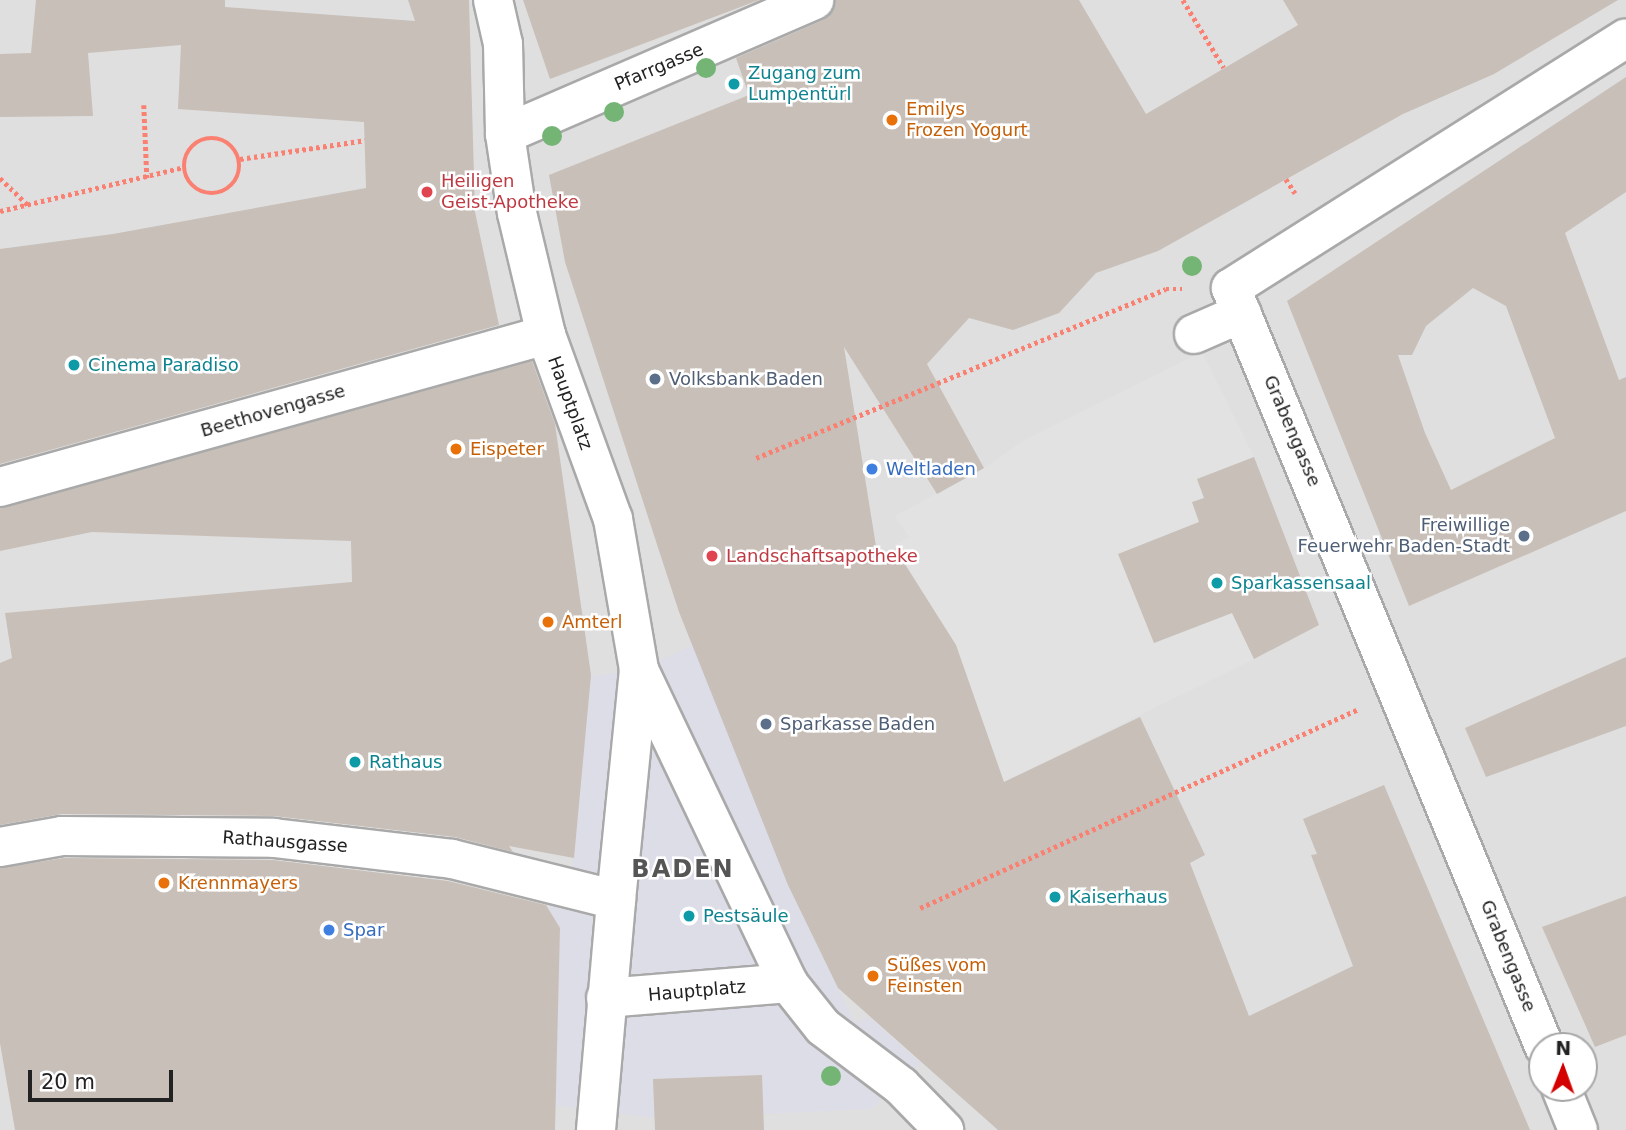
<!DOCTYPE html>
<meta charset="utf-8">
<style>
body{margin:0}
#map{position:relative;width:1626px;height:1130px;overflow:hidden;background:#f2efe9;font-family:"DejaVu Sans",sans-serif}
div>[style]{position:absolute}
.residential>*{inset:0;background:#e0dfdf}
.parking>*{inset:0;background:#e2e2e2}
.plaza>*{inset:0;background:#dddde8}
.building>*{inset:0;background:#c7bfb8}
.path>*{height:4.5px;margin-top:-2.25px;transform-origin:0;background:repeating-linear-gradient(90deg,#fa8072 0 3.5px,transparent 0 7px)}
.path>.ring{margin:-2.25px;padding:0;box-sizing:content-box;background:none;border:4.5px solid #fa8072;border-radius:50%}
.roads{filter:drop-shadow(2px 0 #a9a9a9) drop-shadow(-2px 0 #a9a9a9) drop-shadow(0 2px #a9a9a9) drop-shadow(0 -2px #a9a9a9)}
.minor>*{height:38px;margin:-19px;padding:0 19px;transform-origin:19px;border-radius:19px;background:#fff}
.trees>*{width:20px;height:20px;margin:-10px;border-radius:50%;background:#74b475}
.dots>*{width:19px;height:19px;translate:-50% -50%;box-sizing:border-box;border:4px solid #fff;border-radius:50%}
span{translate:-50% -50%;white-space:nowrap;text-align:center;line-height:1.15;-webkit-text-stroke:5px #fff;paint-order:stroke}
.street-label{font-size:18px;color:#222}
.culture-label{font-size:18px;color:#0d838f}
.left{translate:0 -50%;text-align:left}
.food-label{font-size:18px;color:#c56008}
.health-label{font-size:18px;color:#be3a42}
.service-label{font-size:18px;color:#4e5e75}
.right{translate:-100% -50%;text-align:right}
.shop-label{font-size:18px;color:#366cbe}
.district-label{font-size:24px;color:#555;font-weight:700;letter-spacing:2px}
.north{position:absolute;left:1528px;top:1032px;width:70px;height:70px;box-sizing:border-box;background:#fff;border:2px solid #a7a7a7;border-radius:50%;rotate:1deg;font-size:19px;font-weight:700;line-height:28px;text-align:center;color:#222}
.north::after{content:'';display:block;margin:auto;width:24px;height:32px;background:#d40000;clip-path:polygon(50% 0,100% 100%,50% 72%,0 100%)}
.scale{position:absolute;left:28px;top:1070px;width:145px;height:32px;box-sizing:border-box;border:4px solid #222;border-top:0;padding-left:9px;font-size:21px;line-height:24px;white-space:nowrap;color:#222;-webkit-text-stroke:5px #fff;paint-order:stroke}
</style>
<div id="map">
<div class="residential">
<div style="clip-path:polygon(evenodd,0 0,1626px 0,1626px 1130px,0 1130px,0 0,1542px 1046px,1584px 1046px,1584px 1088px,1542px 1088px,1542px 1046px)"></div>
</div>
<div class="parking">
<div style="clip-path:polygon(1202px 352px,1254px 457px,1197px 479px,1204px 498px,1192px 503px,1199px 522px,1119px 554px,1154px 643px,1232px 613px,1254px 659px,1004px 782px,956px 645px,894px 545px,909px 537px,895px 516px,984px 468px,1026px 439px)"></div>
</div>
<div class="plaza">
<div style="clip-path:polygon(696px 644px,788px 885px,855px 1023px,869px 1017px,921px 1063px,871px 1109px,763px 1114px,761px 1075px,654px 1079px,655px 1118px,554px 1105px,560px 928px,548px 908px,567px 886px,574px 858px,591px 676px,639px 670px)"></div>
</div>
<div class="building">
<div style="clip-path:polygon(36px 0,225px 0,225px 7px,415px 21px,408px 0,469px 0,475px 212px,499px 325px,0 464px,0 249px,113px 234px,366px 188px,364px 122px,178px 109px,181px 45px,88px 53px,93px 116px,0 117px,0 54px,31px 53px)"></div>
<div style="clip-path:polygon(523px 0,759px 0,550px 79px)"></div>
<div style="clip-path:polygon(835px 0,1079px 0,1146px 114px,1298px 25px,1283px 0,1618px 0,1494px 74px,1403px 114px,1158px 251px,1096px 273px,1059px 313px,1013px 330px,969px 318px,927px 364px,984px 468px,937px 494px,844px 347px,879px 565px,901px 558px,956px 645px,1004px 782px,1140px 717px,1205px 855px,1190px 863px,1249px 1016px,1353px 966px,1311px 855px,1317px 854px,1303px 819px,1384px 785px,1530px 1130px,998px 1130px,838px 988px,788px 885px,679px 612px,565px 262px,549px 175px,749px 95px,736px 58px,823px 20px,832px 12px)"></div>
<div style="clip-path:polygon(evenodd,1626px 77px,1626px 192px,1565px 233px,1619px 380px,1626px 377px,1626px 511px,1409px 606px,1287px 301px,1626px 77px,1473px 288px,1506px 306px,1555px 438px,1451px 490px,1425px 433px,1398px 355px,1412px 355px,1426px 326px,1473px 288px)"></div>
<div style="clip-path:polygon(532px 361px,555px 424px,591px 675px,574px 858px,509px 846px,513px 852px,455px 837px,274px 816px,62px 814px,0 825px,0 663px,12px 658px,5px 613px,352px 582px,351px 541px,92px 532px,0 551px,0 508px)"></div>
<div style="clip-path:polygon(1254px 457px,1319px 625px,1254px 659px,1232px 613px,1154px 643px,1118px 554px,1199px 522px,1192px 502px,1204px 498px,1197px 479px)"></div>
<div style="clip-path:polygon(1626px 657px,1626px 726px,1486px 777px,1465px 728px)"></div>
<div style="clip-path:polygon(64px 858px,273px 860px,448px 881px,546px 905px,560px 928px,555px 1130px,15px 1130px,0 1043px,0 868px)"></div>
<div style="clip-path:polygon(1626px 896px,1626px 1035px,1595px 1047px,1542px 927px)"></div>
<div style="clip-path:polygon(762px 1075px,764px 1130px,655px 1130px,653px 1079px)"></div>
</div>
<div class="path">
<div style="left:1183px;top:0;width:79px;rotate:58.9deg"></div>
<div style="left:144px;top:105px;width:73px;rotate:87.6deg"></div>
<div class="ring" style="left:184px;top:138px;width:51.5px;height:51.5px"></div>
<div style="left:240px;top:159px;width:126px;rotate:-8.6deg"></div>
<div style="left:0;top:178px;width:39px;rotate:44deg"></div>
<div style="left:1286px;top:179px;width:17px;rotate:57deg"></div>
<div style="left:0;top:211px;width:189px;rotate:-13.4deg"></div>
<div style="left:756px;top:458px;width:443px;rotate:-22.4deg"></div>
<div style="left:1166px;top:289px;width:16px"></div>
<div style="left:920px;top:908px;width:481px;rotate:-24.4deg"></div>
</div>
<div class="roads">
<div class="minor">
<div style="left:493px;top:0;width:45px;rotate:77.2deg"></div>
<div style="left:503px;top:44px;width:90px;rotate:88.7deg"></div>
<div style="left:505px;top:134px;width:80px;rotate:81.4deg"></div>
<div style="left:517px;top:213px;width:125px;rotate:76.6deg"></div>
<div style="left:546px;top:335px;width:196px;rotate:70deg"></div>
<div style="left:613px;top:519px;width:153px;rotate:80.2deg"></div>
<div style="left:639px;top:670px;width:347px;rotate:64.5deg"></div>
<div style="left:788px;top:983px;width:56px;rotate:51.5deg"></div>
<div style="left:823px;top:1027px;width:98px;rotate:37.1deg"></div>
<div style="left:901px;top:1086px;width:62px;rotate:45.7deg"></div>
<div style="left:505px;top:134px;width:337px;rotate:-23.4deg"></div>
<div style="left:1194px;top:334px;width:52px;rotate:-23.6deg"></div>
<div style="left:0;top:487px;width:567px;rotate:-15.56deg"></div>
<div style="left:0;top:847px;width:63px;rotate:-10.1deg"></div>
<div style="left:62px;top:836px;width:212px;rotate:0.5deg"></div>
<div style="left:274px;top:838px;width:179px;rotate:6.7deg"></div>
<div style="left:452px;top:859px;width:169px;rotate:14deg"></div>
<div style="left:616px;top:900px;width:231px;rotate:-84.3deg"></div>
<div style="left:606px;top:998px;width:183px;rotate:-4.7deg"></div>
<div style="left:1544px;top:1046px;width:820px;rotate:-112.44deg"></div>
<div style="left:1231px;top:288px;width:467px;rotate:-32.3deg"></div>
<div style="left:1561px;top:1088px;width:45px;rotate:68deg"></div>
<div style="left:596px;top:1130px;width:231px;rotate:-85deg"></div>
</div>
</div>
<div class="trees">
<div style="left:706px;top:68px"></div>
<div style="left:614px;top:112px"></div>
<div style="left:552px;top:136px"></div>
<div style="left:1192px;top:266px"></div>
<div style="left:831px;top:1076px"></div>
</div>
<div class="dots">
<div style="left:734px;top:84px;background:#0f9aa8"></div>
<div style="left:892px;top:120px;background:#e8710a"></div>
<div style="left:427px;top:192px;background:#e0444e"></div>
<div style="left:74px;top:365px;background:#0f9aa8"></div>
<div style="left:655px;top:379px;background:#5c6f8a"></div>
<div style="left:456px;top:449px;background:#e8710a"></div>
<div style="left:872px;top:469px;background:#3f7fe0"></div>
<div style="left:1524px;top:536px;background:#5c6f8a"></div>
<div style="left:712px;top:556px;background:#e0444e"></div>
<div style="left:1217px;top:583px;background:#0f9aa8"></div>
<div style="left:548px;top:622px;background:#e8710a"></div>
<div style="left:766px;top:724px;background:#5c6f8a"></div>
<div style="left:355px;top:762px;background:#0f9aa8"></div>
<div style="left:164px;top:883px;background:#e8710a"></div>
<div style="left:1055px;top:897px;background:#0f9aa8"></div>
<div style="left:689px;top:916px;background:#0f9aa8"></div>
<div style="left:329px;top:930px;background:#3f7fe0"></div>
<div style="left:873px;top:976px;background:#e8710a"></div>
</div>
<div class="street-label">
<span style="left:659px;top:67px;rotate:-23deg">Pfarrgasse</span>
<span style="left:570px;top:403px;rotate:70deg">Hauptplatz</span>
<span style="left:273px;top:411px;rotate:-16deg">Beethovengasse</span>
<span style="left:1292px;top:431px;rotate:67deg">Grabengasse</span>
<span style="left:285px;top:842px;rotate:4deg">Rathausgasse</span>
<span style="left:1508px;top:956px;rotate:68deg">Grabengasse</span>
<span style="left:697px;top:991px;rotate:-5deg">Hauptplatz</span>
</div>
<div class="culture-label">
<span class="left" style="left:748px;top:84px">Zugang zum<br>Lumpentürl</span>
<span class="left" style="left:88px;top:365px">Cinema Paradiso</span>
<span class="left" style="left:1231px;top:583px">Sparkassensaal</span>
<span class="left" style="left:369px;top:762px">Rathaus</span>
<span class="left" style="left:1069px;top:897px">Kaiserhaus</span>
<span class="left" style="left:703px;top:916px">Pestsäule</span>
</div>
<div class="food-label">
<span class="left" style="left:906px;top:120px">Emilys<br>Frozen Yogurt</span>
<span class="left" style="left:470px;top:449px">Eispeter</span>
<span class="left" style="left:562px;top:622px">Amterl</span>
<span class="left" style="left:178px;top:883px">Krennmayers</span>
<span class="left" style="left:887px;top:976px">Süßes vom<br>Feinsten</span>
</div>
<div class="health-label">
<span class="left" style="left:441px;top:192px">Heiligen<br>Geist-Apotheke</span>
<span class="left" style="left:726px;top:556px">Landschaftsapotheke</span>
</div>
<div class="service-label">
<span class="left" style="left:669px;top:379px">Volksbank Baden</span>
<span class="right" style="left:1510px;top:536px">Freiwillige<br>Feuerwehr Baden-Stadt</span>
<span class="left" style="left:780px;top:724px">Sparkasse Baden</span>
</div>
<div class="shop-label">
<span class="left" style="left:886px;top:469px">Weltladen</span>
<span class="left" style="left:343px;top:930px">Spar</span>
</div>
<div class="district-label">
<span style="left:683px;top:870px">BADEN</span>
</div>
<div class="north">N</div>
<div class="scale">20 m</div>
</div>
